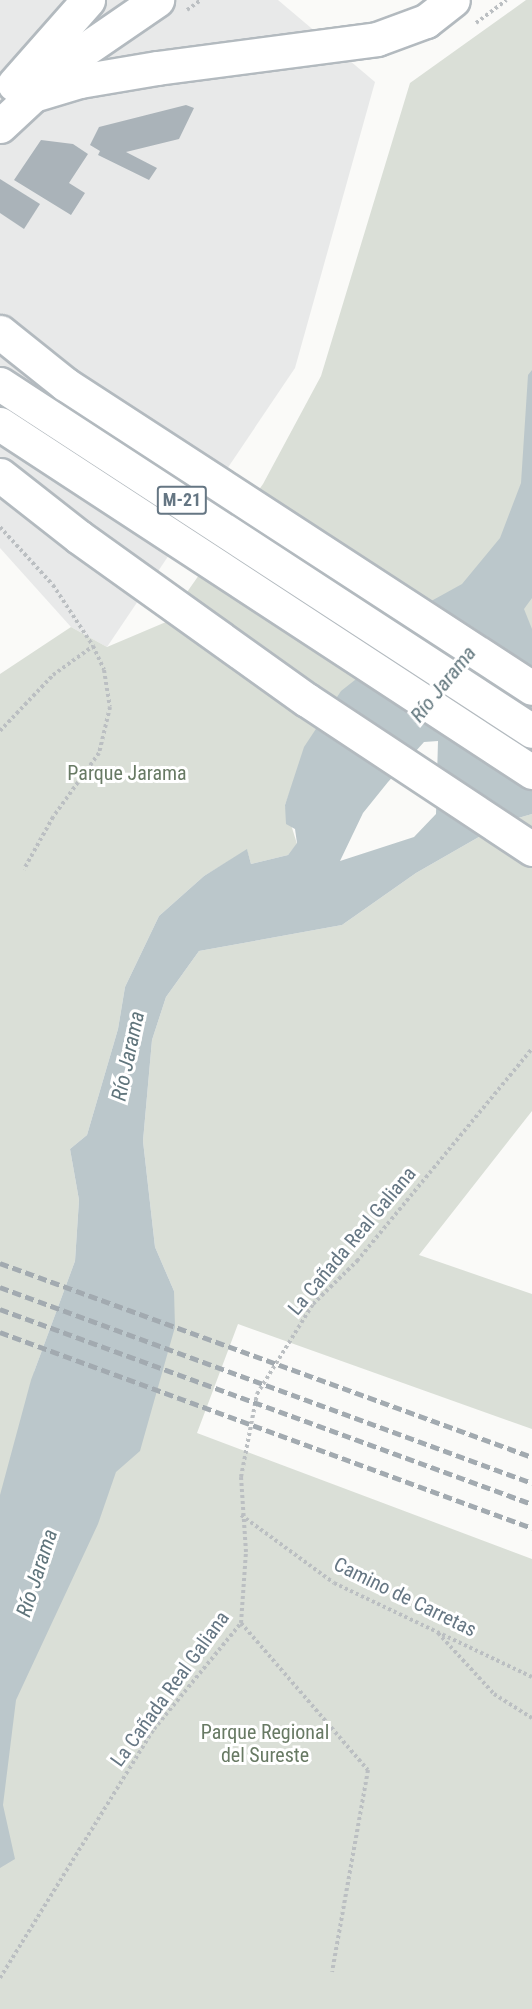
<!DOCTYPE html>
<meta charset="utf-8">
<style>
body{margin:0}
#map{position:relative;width:532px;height:2009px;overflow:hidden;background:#fafaf8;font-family:"Roboto Condensed",sans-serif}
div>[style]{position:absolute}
.built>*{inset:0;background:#e8e9e9}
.green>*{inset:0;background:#dadfd7}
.water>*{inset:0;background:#bbc7cb}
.building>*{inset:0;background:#aab3b9}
.path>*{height:4px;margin-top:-2px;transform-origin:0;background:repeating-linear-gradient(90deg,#bbbfc2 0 3px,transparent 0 6px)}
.roads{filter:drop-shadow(2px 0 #b3babf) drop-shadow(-2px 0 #b3babf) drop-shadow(0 2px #b3babf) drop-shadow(0 -2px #b3babf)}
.secondary>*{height:33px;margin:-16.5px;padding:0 16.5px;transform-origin:16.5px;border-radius:16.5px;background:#fff}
.highway>*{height:33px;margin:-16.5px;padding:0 16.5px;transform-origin:16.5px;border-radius:16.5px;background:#fff}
.rail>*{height:4.5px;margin-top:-2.25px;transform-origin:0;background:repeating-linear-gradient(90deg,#a2aab0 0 9px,transparent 0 13.5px)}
span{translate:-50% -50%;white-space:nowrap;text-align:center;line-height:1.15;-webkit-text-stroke:6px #fff;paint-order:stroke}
.shield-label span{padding:2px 4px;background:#fff;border:2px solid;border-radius:4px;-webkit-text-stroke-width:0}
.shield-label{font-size:18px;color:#657683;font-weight:700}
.park-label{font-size:20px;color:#687a64}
.street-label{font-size:20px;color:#657683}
.water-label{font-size:21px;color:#60757c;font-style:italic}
</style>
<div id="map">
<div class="built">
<div style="clip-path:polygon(0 0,278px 0,375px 82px,295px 368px,107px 647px,71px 627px,0 548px)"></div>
</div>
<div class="green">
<div style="clip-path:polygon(526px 0,532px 0,532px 787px,446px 727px,295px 778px,285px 805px,297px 844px,288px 855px,251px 864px,247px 850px,204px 876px,159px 916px,125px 987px,118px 1029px,87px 1135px,70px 1149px,79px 1200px,75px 1261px,34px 1372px,149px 1415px,174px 1291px,155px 1247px,143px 1141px,152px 1040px,166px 997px,199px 951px,342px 925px,416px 873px,505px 822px,532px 814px,532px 1111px,419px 1255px,532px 1294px,532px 1429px,238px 1324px,197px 1433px,532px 1559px,532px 2009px,0 2009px,0 674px,71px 627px,107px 647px,166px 622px,263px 484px,321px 376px,410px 83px)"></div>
</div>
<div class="water">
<div style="clip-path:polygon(evenodd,532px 370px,532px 598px,524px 609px,532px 629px,532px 814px,505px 822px,416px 873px,342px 925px,199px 951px,166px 997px,152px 1040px,143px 1141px,155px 1247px,174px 1291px,175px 1327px,140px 1451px,116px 1472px,98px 1524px,16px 1700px,3px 1805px,15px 1859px,0 1868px,0 1495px,31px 1380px,75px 1261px,79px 1200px,70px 1149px,87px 1135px,118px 1029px,125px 987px,159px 916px,204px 876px,247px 849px,251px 864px,288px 855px,297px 843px,295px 829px,286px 824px,285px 805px,304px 747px,341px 691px,412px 635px,424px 605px,462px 584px,500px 538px,521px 483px,528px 375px,532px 370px,438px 741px,436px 814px,414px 837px,340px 861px,363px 813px,388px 782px,424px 742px,438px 741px)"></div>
</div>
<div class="building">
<div style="clip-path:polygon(186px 105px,194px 108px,179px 139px,126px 152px,157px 168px,149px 180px,98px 155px,100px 151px,90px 145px,99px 127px)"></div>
<div style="clip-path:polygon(41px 140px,73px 144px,88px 154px,69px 183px,85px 193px,71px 215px,14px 180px)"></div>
<div style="clip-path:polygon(0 179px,40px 204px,24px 229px,0 213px)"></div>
</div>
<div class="path">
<div style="left:187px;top:10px;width:17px;rotate:-36deg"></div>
<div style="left:476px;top:23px;width:38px;rotate:-37deg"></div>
<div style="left:0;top:527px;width:79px;rotate:47.6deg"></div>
<div style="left:53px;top:585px;width:73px;rotate:56.7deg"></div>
<div style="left:93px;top:646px;width:26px;rotate:65deg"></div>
<div style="left:104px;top:670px;width:37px;rotate:81deg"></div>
<div style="left:110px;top:707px;width:47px;rotate:103.4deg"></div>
<div style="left:99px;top:753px;width:79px;rotate:125.7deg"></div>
<div style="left:53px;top:817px;width:60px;rotate:119.1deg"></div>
<div style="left:0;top:731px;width:77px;rotate:-46.6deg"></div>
<div style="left:53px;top:675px;width:49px;rotate:-35.9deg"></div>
<div style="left:241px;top:1515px;width:115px;rotate:36.2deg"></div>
<div style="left:334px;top:1583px;width:219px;rotate:25.4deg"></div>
<div style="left:241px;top:1623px;width:194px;rotate:49.2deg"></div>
<div style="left:368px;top:1770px;width:205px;rotate:100.1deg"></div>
<div style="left:438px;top:1633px;width:83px;rotate:47.4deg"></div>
<div style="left:494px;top:1694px;width:45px;rotate:32.3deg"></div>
<div style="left:0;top:1978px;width:293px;rotate:-58.3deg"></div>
<div style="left:154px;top:1729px;width:137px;rotate:-50.6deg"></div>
<div style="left:241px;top:1623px;width:71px;rotate:-86deg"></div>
<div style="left:246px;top:1552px;width:75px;rotate:-93.8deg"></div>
<div style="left:241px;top:1477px;width:85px;rotate:-79.1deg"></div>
<div style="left:257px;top:1394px;width:106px;rotate:-58.1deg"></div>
<div style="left:313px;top:1304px;width:62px;rotate:-44.3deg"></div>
<div style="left:357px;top:1261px;width:275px;rotate:-50.5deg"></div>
</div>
<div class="roads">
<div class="secondary">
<div style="left:14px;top:84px;width:112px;rotate:-48.6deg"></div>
<div style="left:0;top:126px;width:101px;rotate:-43deg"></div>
<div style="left:74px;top:57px;width:101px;rotate:-34.5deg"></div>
</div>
<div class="highway">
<div style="left:30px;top:96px;width:52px;rotate:-16.7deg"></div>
<div style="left:80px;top:81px;width:78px;rotate:-9.6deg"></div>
<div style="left:157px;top:68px;width:222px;rotate:-7.5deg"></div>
<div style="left:377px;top:39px;width:52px;rotate:-20.2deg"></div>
<div style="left:426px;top:21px;width:34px;rotate:-38deg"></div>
<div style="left:0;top:332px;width:83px;rotate:38.7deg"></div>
<div style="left:65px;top:384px;width:557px;rotate:33.06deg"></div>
<div style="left:0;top:384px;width:635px;rotate:33.11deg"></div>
<div style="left:0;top:424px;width:636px;rotate:33.19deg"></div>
<div style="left:0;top:475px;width:100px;rotate:38.1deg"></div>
<div style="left:79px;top:537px;width:280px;rotate:35.6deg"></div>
<div style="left:307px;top:700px;width:270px;rotate:33.5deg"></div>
</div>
</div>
<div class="rail">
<div style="left:0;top:1263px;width:566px;rotate:20.03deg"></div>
<div style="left:0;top:1287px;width:567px;rotate:20.22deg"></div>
<div style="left:0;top:1309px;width:567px;rotate:20.13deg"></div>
<div style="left:0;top:1332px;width:567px;rotate:20.22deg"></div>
</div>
<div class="shield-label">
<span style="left:182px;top:500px">M-21</span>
</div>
<div class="park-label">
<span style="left:127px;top:773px">Parque Jarama</span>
<span style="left:265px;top:1744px">Parque Regional<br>del Sureste</span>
</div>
<div class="street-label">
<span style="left:352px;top:1241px;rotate:-50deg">La Cañada Real Galiana</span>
<span style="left:405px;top:1597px;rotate:26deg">Camino de Carretas</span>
<span style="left:170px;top:1689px;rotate:-54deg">La Cañada Real Galiana</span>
</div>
<div class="water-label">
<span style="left:443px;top:684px;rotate:-51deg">Río Jarama</span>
<span style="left:128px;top:1056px;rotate:-78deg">Río Jarama</span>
<span style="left:37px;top:1573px;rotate:-72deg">Río Jarama</span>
</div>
</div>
